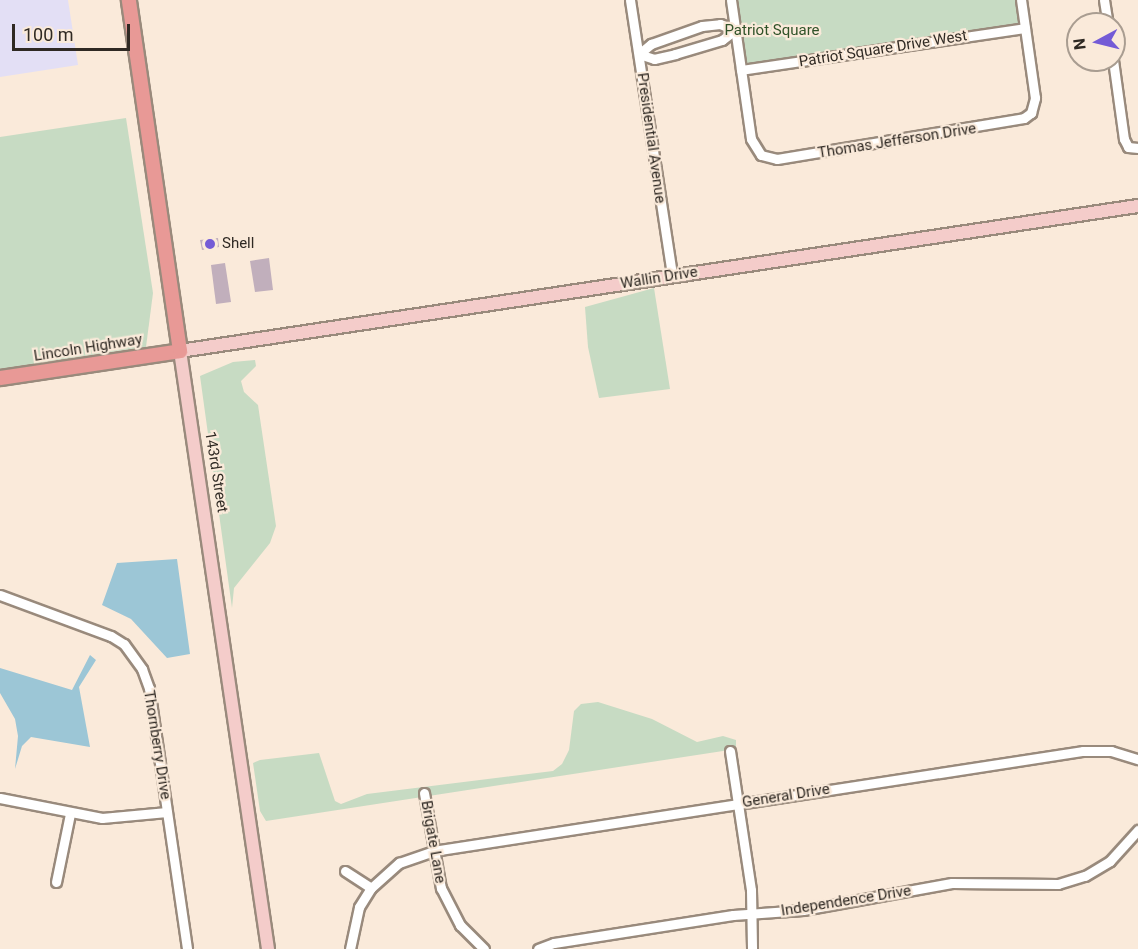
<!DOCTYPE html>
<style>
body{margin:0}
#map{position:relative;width:1138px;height:949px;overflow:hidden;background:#faeada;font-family:Roboto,sans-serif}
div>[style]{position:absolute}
.industrial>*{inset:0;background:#e3dff5}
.green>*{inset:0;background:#c7dbc3}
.water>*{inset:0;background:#9cc6d6}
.building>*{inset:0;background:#c1afbc}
.roads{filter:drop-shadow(2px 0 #998a7c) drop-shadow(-2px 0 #998a7c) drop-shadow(0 2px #998a7c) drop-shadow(0 -2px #998a7c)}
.street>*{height:9px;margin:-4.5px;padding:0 4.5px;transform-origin:4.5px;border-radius:4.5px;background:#fff}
.secondary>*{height:12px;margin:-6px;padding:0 6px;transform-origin:6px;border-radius:6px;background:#f4ccca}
.primary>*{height:14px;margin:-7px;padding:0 7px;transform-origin:7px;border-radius:7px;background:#e89996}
.dots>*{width:16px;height:16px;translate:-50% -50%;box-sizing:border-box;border:3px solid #faeada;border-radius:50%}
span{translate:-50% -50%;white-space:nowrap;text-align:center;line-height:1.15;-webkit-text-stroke:4.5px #faeada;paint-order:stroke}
.park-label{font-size:15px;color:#305329}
.street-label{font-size:15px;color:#2f2923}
.poi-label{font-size:15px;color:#2f2923}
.left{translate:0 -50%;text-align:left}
.north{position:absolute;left:1066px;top:12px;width:60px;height:60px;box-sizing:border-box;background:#faeada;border:2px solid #a99d91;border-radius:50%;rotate:263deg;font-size:16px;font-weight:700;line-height:24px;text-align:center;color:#2f2923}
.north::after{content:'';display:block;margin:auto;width:21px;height:27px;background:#745bd6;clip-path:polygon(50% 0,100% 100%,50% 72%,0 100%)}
.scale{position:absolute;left:12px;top:24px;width:118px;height:27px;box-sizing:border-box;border:3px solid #2f2923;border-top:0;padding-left:8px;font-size:18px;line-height:21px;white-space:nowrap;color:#2f2923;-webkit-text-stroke:4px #faeada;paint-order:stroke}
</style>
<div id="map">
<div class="industrial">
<div style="clip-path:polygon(0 0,68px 0,78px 65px,0 77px)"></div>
</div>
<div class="green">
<div style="clip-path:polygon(734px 0,1015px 0,1019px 25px,743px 66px)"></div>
<div style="clip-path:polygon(126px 118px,153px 293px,146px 347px,0 369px,0 137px)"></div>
<div style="clip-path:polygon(654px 288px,670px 389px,599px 398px,588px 347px,585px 307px)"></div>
<div style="clip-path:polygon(255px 360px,256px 366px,241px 381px,244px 392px,258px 405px,276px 526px,270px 543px,234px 588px,232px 608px,200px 376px,233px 362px)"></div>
<div style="clip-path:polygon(598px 702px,652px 719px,697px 742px,723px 736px,736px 740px,736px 749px,266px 821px,260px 811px,253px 763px,260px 760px,319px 753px,335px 801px,341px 804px,367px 794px,553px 771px,562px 764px,569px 750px,574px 711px,581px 704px)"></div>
</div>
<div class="water">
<div style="clip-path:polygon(177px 559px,190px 654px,167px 658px,131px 619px,102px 605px,117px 563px)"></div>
<div style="clip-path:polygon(90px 655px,96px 660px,79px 687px,90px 747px,31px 737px,22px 746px,15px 769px,18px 736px,15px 719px,0 693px,0 668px,72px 690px)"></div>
</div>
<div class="building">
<div style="clip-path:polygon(218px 238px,219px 247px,202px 250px,200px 240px)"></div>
<div style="clip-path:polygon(269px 258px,273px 290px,255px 292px,250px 261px)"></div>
<div style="clip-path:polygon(225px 263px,231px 302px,216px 304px,211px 265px)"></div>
</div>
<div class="roads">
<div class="street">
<div style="left:630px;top:0;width:279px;rotate:81.3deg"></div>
<div style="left:731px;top:0;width:140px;rotate:81.8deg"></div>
<div style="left:751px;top:139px;width:19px;rotate:58deg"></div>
<div style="left:761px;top:155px;width:16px;rotate:14deg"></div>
<div style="left:777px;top:159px;width:250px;rotate:-9.4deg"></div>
<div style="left:1024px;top:118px;width:9px;rotate:-36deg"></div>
<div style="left:1031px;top:113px;width:16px;rotate:-75deg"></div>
<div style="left:1035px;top:98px;width:99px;rotate:-98.1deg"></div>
<div style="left:1104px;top:0;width:24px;rotate:81deg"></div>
<div style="left:639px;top:54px;width:16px;rotate:-40deg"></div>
<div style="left:651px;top:44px;width:54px;rotate:-19.4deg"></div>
<div style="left:702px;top:26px;width:18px;rotate:-6deg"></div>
<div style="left:720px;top:24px;width:16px;rotate:22deg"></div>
<div style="left:639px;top:54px;width:16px;rotate:18deg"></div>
<div style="left:654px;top:59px;width:22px;rotate:-13deg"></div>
<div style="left:675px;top:54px;width:49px;rotate:-16.6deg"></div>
<div style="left:722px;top:40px;width:16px;rotate:-38deg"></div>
<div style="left:1113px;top:60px;width:80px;rotate:82.1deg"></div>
<div style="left:1124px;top:139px;width:9px;rotate:63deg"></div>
<div style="left:1128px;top:147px;width:10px;rotate:6deg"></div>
<div style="left:741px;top:70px;width:287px;rotate:-8.4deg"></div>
<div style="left:0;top:595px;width:118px;rotate:20.3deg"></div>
<div style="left:111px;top:636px;width:15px;rotate:32deg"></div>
<div style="left:124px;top:644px;width:31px;rotate:54deg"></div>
<div style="left:142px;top:669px;width:20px;rotate:70deg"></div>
<div style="left:149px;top:688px;width:264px;rotate:81.7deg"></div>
<div style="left:730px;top:751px;width:141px;rotate:81.4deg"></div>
<div style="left:751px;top:890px;width:59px;rotate:89deg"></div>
<div style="left:424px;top:793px;width:97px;rotate:79.9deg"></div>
<div style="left:441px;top:888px;width:42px;rotate:62.8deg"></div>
<div style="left:460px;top:925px;width:34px;rotate:45deg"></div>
<div style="left:0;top:798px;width:104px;rotate:11.1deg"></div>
<div style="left:102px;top:818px;width:65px;rotate:-5.3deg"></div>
<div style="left:345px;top:871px;width:31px;rotate:33deg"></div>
<div style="left:56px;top:882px;width:69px;rotate:-78.4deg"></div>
<div style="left:350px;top:949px;width:43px;rotate:-77.9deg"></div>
<div style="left:359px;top:907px;width:22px;rotate:-58deg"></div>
<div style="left:371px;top:888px;width:38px;rotate:-42deg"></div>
<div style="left:399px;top:863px;width:36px;rotate:-19deg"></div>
<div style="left:433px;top:851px;width:658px;rotate:-8.75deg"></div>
<div style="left:1083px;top:751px;width:28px"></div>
<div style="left:1111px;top:751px;width:28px;rotate:17deg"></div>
<div style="left:538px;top:949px;width:17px;rotate:-21deg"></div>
<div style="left:554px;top:943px;width:181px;rotate:-8.9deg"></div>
<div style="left:733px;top:915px;width:70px;rotate:-4.1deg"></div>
<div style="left:803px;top:910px;width:151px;rotate:-10.3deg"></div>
<div style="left:952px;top:883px;width:106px;rotate:0.5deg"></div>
<div style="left:1058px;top:884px;width:28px;rotate:-17deg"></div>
<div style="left:1085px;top:876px;width:29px;rotate:-31deg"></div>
<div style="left:1110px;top:861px;width:42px;rotate:-47.9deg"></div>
</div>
<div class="secondary">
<div style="left:268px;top:949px;width:604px;rotate:-98.37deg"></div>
<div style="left:180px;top:351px;width:969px;rotate:-8.61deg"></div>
</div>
<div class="primary">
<div style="left:0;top:378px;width:182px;rotate:-8.5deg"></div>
<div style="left:180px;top:351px;width:355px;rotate:-98.3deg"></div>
</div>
</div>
<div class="dots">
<div style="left:210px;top:244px;background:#745bd6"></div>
</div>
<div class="park-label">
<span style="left:772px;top:31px">Patriot Square</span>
</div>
<div class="street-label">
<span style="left:883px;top:49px;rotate:-9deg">Patriot Square Drive West</span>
<span style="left:651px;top:138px;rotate:82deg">Presidential Avenue</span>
<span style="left:897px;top:141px;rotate:-9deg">Thomas Jefferson Drive</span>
<span style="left:659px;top:278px;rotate:-9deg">Wallin Drive</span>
<span style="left:88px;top:348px;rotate:-9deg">Lincoln Highway</span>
<span style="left:216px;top:472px;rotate:81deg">143rd Street</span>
<span style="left:157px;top:745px;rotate:81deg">Thornberry Drive</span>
<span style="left:786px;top:796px;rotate:-9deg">General Drive</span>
<span style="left:433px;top:842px;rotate:80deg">Brigate Lane</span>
<span style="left:846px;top:901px;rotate:-9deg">Independence Drive</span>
</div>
<div class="poi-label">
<span class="left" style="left:222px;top:244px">Shell</span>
</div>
<div class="north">N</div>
<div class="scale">100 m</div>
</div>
